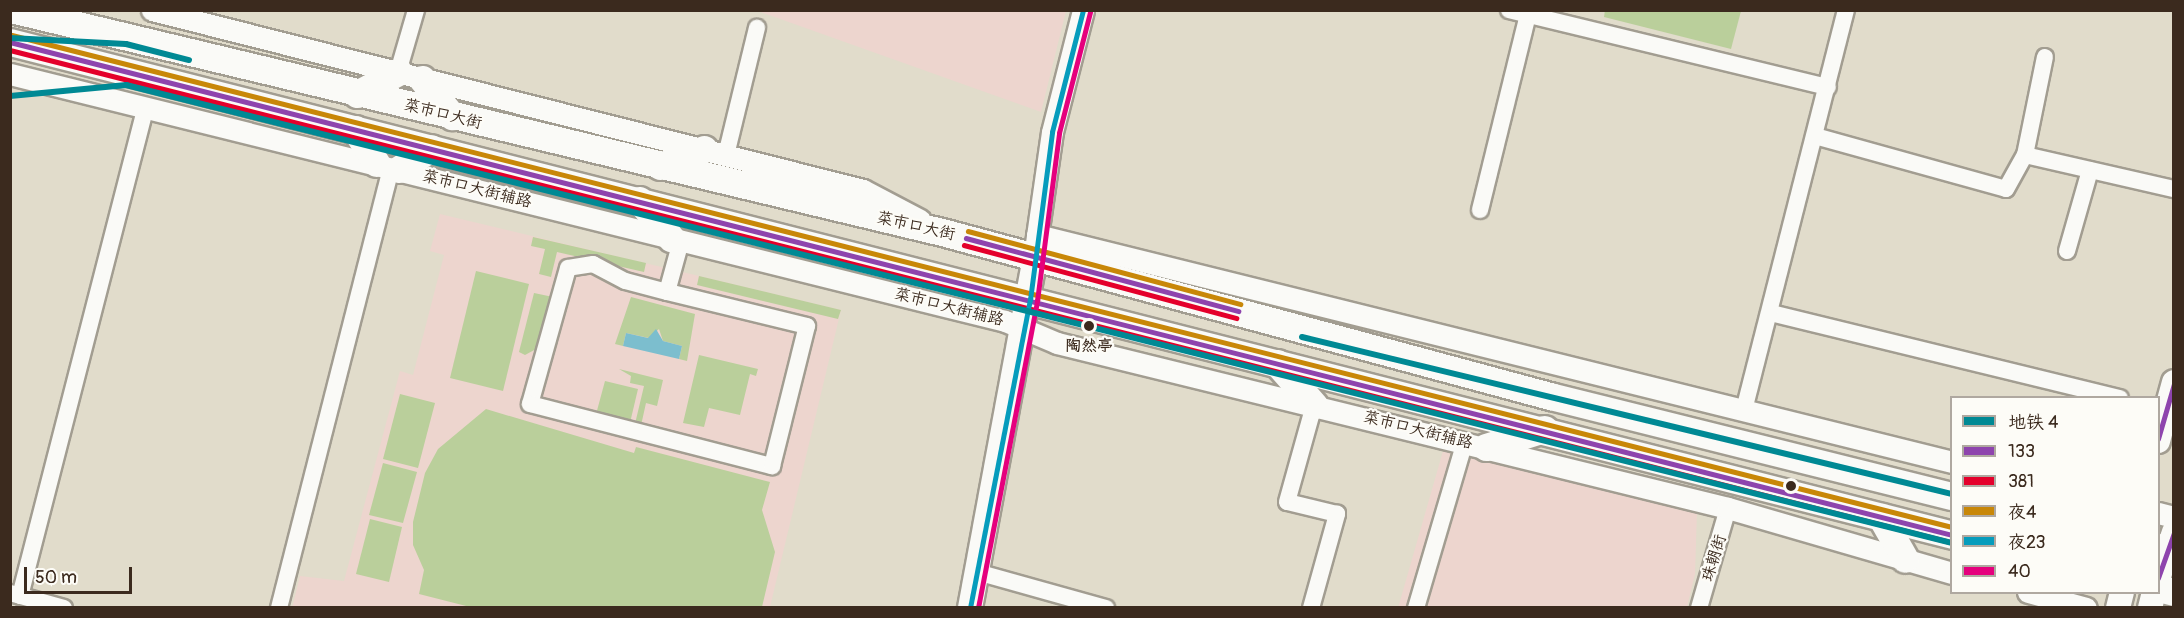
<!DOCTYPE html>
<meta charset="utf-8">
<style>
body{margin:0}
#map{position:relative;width:2184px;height:618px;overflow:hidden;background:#e1dccb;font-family:Pangolin,"LXGW WenKai TC",sans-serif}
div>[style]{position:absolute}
.built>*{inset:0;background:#edd5ce}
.green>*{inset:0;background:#bacf9b}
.water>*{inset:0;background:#7cbece}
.roads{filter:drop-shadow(2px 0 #a29d91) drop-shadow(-2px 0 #a29d91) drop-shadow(0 2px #a29d91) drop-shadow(0 -2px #a29d91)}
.minor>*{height:16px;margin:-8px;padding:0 8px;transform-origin:8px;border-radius:8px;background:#fafaf7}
.tertiary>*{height:21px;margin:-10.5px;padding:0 10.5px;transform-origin:10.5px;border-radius:10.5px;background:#fafaf7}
.secondary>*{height:24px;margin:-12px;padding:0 12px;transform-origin:12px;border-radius:12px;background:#fafaf7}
.primary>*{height:27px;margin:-13.5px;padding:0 13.5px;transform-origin:13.5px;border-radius:13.5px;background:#fafaf7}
.bus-1>*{height:4.5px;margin:-2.25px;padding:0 2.25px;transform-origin:2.25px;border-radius:2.25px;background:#8e44ad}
.bus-2>*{height:4.5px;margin:-2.25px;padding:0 2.25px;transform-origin:2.25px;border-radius:2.25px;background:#e4002b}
.bus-3>*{height:4.5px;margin:-2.25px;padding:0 2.25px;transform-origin:2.25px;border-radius:2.25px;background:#c88708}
.bus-4>*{height:4.5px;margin:-2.25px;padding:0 2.25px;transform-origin:2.25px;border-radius:2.25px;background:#069cbc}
.bus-5>*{height:4.5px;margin:-2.25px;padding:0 2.25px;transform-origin:2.25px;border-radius:2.25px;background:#e5007d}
.metro-1>*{height:6px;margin:-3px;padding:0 3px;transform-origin:3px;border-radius:3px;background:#008994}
.dots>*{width:16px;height:16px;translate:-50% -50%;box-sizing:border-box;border:3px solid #fdfcf7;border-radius:50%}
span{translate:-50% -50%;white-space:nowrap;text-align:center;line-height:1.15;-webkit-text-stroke:4.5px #fdfcf7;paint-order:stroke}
.street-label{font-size:16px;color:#3b2a1e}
.stop-label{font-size:16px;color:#3b2a1e;font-weight:700}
.frame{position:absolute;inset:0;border:12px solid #3b2a1e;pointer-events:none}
.legend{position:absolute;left:1950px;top:396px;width:210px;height:198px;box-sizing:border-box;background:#fdfcf7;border:2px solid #afa8a0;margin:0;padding:8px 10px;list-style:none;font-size:18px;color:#3b2a1e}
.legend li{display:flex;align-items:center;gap:12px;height:30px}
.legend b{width:30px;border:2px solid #afa8a0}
.scale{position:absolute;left:24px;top:567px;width:108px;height:27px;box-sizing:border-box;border:3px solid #3b2a1e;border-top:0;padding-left:8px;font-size:18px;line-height:21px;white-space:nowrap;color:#3b2a1e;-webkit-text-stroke:4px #fdfcf7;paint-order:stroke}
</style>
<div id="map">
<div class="built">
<div style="clip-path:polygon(758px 11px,1066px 11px,1041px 112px)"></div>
<div style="clip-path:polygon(440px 214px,841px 310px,770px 607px,292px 608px,300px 576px,344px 581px,400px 371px,413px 375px,444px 255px,430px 251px)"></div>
<div style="clip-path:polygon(1445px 444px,1697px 510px,1695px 574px,1687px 607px,1398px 608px)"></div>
</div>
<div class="green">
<div style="clip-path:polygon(1605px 10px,1741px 11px,1731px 49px,1604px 17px)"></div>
<div style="clip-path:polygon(533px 237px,646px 263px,644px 272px,557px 252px,551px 277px,539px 274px,545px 249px,531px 246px)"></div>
<div style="clip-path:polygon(476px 271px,529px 284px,503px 391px,450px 378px)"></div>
<div style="clip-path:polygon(699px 276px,841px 310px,838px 319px,697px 285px)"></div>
<div style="clip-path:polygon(534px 293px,553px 297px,538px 348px,525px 355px,519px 352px)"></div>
<div style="clip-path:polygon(631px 297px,695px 314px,687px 361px,679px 359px,682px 346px,663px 341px,659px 329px,649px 338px,626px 333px,623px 346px,615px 344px)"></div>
<div style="clip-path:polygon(699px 355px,758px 369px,756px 376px,750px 374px,740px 415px,709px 408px,704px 427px,683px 423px)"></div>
<div style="clip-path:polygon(619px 369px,663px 380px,657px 406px,646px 403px,640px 430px,634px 428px,644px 386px,630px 383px,631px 376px)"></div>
<div style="clip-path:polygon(605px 381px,638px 389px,629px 427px,595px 418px)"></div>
<div style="clip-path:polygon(400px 394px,435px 403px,418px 468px,383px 459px)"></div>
<div style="clip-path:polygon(486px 409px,634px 453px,636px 447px,770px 482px,762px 510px,775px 552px,762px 607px,474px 608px,419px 594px,424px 570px,413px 545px,413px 522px,425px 473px,438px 449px)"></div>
<div style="clip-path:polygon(383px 463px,417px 472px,403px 523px,369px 515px)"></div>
<div style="clip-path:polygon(370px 519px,402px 527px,389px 582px,356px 574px)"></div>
</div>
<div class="water">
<div style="clip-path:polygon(656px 329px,663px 341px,682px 346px,679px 359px,623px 346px,626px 333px,648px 338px)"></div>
</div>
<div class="roads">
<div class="minor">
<div style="left:1509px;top:10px;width:328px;rotate:13.6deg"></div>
<div style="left:398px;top:72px;width:65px;rotate:-73.8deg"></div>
<div style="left:1815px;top:136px;width:198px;rotate:15.5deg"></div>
<div style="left:2006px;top:189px;width:39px;rotate:-61deg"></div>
<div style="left:2025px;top:155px;width:153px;rotate:12.9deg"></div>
<div style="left:726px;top:155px;width:131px;rotate:-76.3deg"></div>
<div style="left:2025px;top:155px;width:100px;rotate:-78.5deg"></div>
<div style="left:1480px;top:210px;width:201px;rotate:-76.2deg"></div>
<div style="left:2067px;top:251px;width:84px;rotate:-74.1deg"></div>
<div style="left:667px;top:292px;width:43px;rotate:-165.3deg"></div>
<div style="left:625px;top:281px;width:36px;rotate:-152deg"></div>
<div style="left:593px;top:264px;width:25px;rotate:171deg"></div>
<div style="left:568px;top:268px;width:141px;rotate:105.6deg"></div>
<div style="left:530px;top:404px;width:250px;rotate:14.4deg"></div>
<div style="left:772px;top:466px;width:144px;rotate:-76deg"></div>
<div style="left:807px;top:326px;width:144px;rotate:-166.3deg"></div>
<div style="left:667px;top:292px;width:53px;rotate:-74.6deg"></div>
<div style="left:1771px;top:313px;width:359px;rotate:13.7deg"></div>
<div style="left:1744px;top:410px;width:413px;rotate:-75.7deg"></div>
<div style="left:977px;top:572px;width:134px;rotate:15.6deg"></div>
<div style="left:10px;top:593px;width:56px;rotate:15.5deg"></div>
<div style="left:20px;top:596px;width:506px;rotate:-75.58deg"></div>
<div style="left:279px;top:608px;width:455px;rotate:-75.7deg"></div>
<div style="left:1311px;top:608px;width:98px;rotate:-74.5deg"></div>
<div style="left:1337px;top:514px;width:51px;rotate:-166.5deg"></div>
<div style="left:1287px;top:502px;width:101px;rotate:-74.4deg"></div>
<div style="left:1416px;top:608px;width:173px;rotate:-73.6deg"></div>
<div style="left:1699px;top:608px;width:104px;rotate:-73.8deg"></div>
</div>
<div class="tertiary">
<div style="left:152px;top:10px;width:733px;rotate:14.21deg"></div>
<div style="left:863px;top:190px;width:64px;rotate:27.8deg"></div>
<div style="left:10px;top:74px;width:1025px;rotate:13.94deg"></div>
<div style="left:1005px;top:321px;width:56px;rotate:22.9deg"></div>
<div style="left:1057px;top:343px;width:691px;rotate:13.82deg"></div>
<div style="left:1728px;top:508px;width:233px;rotate:16.2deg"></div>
<div style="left:1037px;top:235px;width:943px;rotate:13.93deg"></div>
<div style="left:1035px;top:250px;width:119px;rotate:-81.8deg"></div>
<div style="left:1052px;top:132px;width:126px;rotate:-75.7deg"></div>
<div style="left:2158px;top:513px;width:16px;rotate:14deg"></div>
<div style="left:2028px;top:592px;width:60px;rotate:15.4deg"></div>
</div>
<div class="secondary">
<div style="left:2158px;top:441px;width:61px;rotate:-74.8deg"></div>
<div style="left:2158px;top:579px;width:50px;rotate:-71.2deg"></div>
<div style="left:970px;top:608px;width:358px;rotate:-79.5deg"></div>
<div style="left:2118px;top:608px;width:16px;rotate:-76deg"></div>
<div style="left:2150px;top:608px;width:16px;rotate:-76deg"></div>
</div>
<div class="primary">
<div style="left:15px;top:10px;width:953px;rotate:13.47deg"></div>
<div style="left:942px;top:232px;width:630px;rotate:15.1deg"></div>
<div style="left:1550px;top:396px;width:414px;rotate:14deg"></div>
<div style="left:10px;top:42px;width:2004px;rotate:14.24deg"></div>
<div style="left:422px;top:79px;width:48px;rotate:51deg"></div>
<div style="left:357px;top:94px;width:47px;rotate:-28.2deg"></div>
<div style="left:355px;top:129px;width:40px;rotate:58deg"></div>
<div style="left:660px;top:166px;width:47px;rotate:-21.1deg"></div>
<div style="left:399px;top:169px;width:38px;rotate:-33deg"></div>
<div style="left:639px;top:200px;width:50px;rotate:49.9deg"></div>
<div style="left:1277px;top:363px;width:56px;rotate:48.6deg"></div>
<div style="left:1486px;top:447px;width:61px;rotate:-17.2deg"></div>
<div style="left:1881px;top:517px;width:48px;rotate:60.3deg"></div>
<div style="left:2158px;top:547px;width:16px;rotate:11deg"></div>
<div style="left:2158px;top:588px;width:16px;rotate:14deg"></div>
</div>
</div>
<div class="bus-1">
<div style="left:10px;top:42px;width:2004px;rotate:14.24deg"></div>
<div style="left:966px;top:238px;width:282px;rotate:15deg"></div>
<div style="left:2158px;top:439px;width:57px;rotate:-73.8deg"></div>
<div style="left:2158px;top:578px;width:48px;rotate:-70.4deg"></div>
</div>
<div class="bus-2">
<div style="left:10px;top:50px;width:2001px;rotate:14.23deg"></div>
<div style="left:964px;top:245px;width:282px;rotate:15deg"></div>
</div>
<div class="bus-3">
<div style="left:12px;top:35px;width:2001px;rotate:14.23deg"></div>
<div style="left:968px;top:231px;width:282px;rotate:15deg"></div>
</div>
<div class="bus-4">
<div style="left:970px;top:608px;width:314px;rotate:-79deg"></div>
<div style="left:1030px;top:300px;width:169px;rotate:-82.5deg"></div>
<div style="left:1052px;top:132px;width:126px;rotate:-75.7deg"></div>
</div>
<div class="bus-5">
<div style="left:978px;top:608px;width:313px;rotate:-79.1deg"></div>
<div style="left:1037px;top:301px;width:169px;rotate:-82.5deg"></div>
<div style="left:1059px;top:133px;width:125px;rotate:-75.6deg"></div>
</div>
<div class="metro-1">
<div style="left:10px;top:38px;width:116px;rotate:3deg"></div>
<div style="left:126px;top:44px;width:65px;rotate:14.3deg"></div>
<div style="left:10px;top:96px;width:117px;rotate:-5.4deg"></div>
<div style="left:126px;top:85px;width:1883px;rotate:14.08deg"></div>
<div style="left:1302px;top:337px;width:669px;rotate:13.58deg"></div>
</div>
<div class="dots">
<div style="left:1089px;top:326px;background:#3b2a1e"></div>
<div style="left:1791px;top:486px;background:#3b2a1e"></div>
</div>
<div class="street-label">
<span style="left:443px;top:114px;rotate:14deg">菜市口大街</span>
<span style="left:477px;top:189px;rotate:14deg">菜市口大街辅路</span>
<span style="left:916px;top:226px;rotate:13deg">菜市口大街</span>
<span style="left:949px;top:307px;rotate:14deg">菜市口大街辅路</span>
<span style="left:1418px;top:430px;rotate:14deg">菜市口大街辅路</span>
<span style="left:1714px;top:558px;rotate:-73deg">珠朝街</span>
</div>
<div class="stop-label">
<span style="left:1089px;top:346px">陶然亭</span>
</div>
<div class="frame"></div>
<ul class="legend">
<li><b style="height:8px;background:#008994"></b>地铁 4</li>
<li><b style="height:8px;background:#8e44ad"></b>133</li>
<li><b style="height:8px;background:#e4002b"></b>381</li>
<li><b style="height:8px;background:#c88708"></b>夜4</li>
<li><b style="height:8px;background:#069cbc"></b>夜23</li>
<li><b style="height:8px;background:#e5007d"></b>40</li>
</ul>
<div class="scale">50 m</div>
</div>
